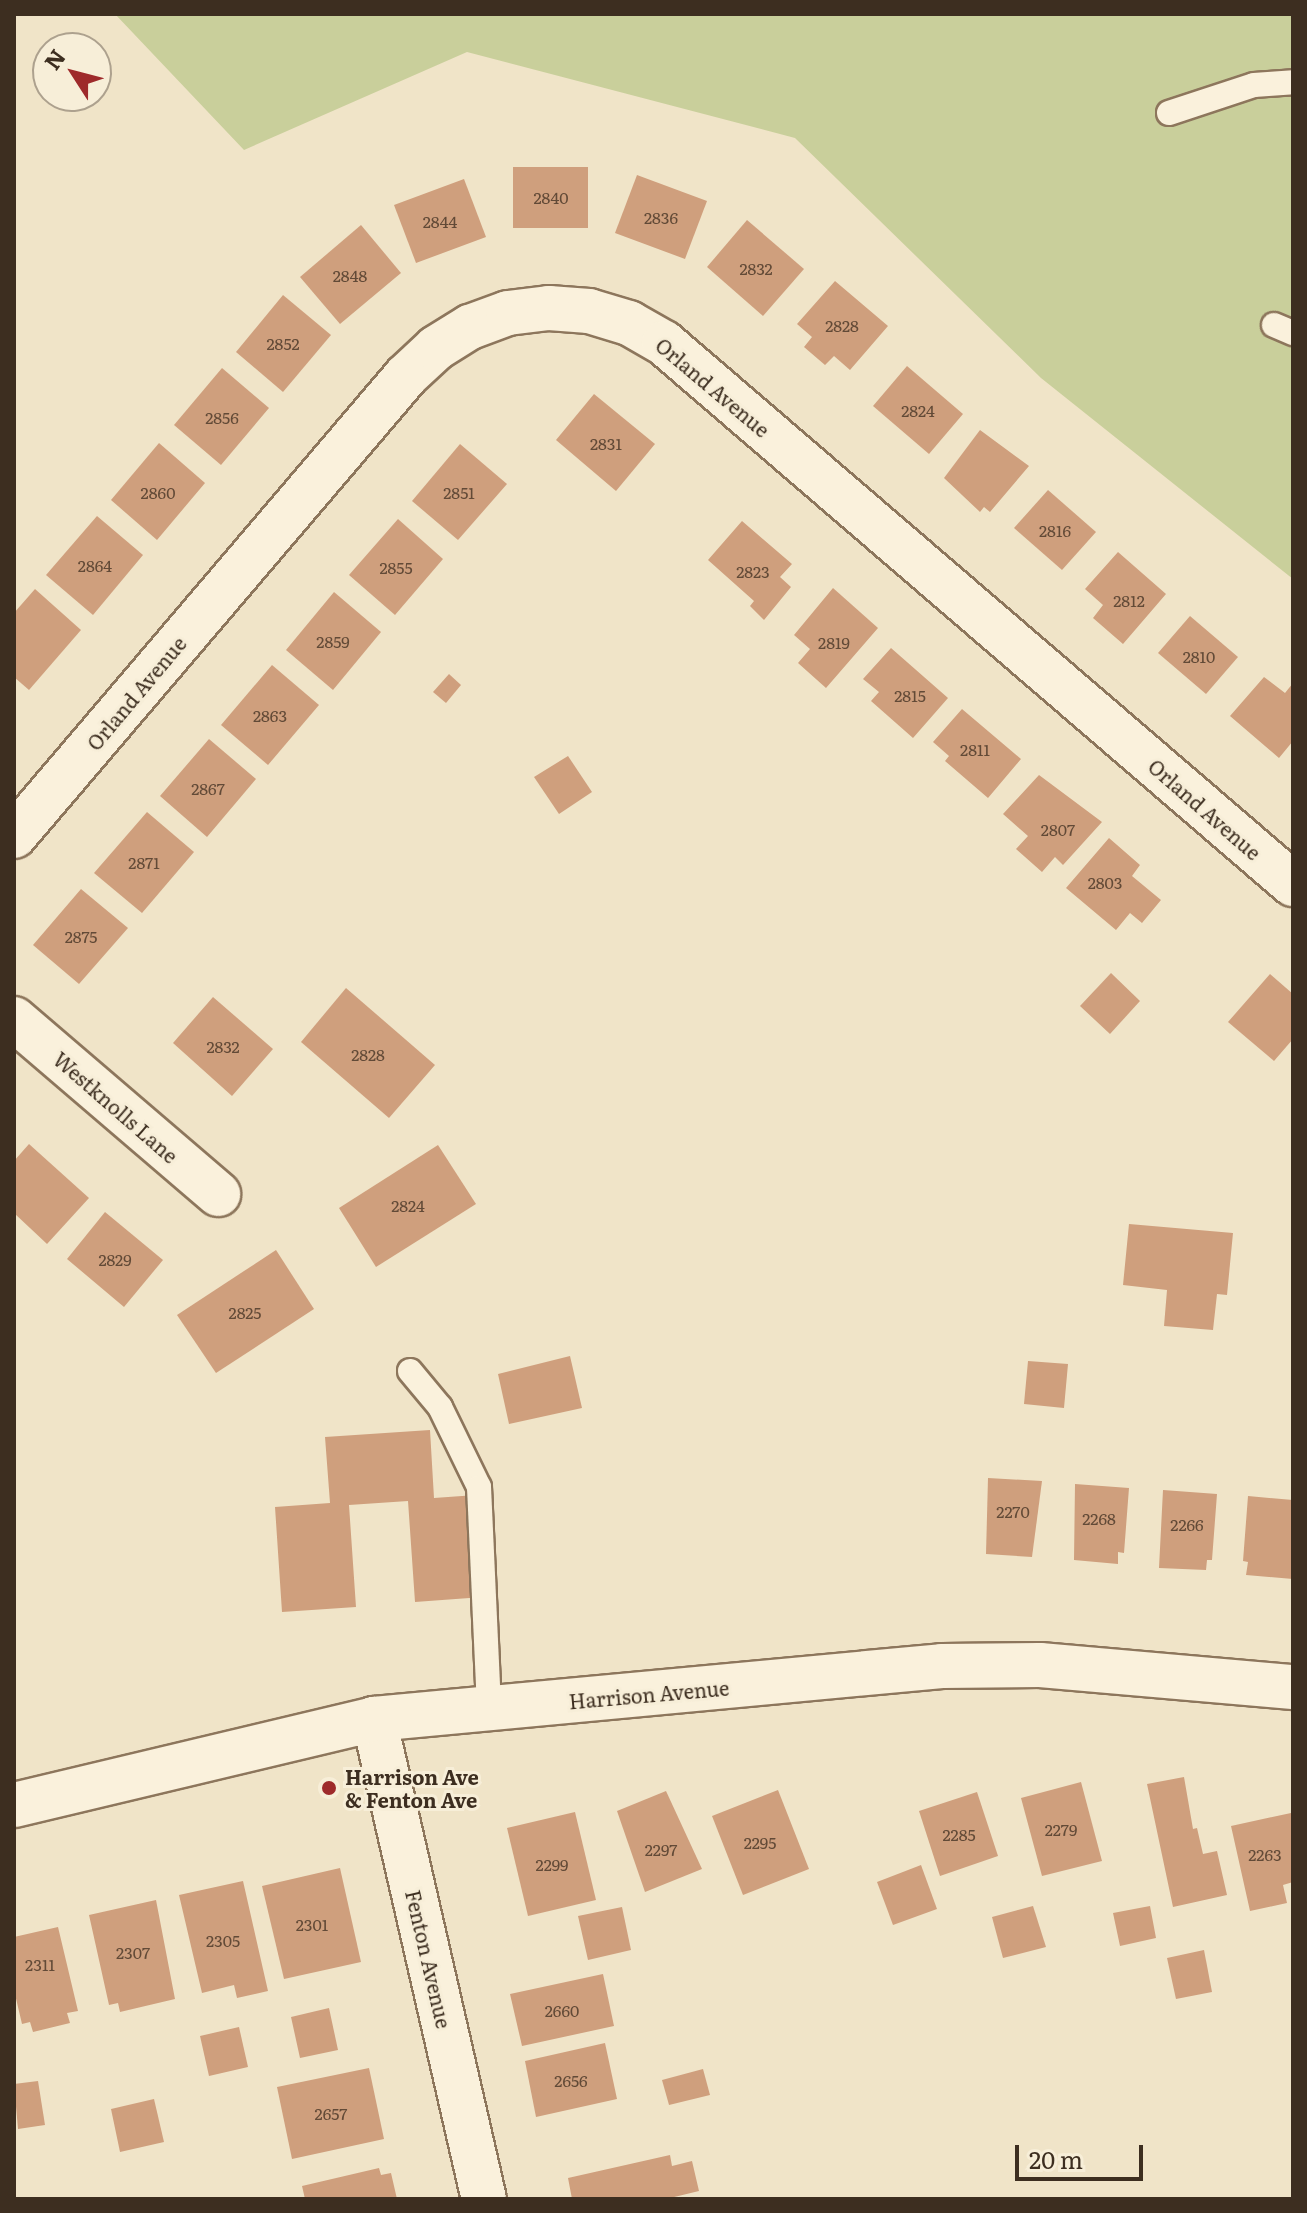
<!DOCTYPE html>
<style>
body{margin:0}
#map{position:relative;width:1307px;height:2213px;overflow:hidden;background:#f0e4c8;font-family:Literata,serif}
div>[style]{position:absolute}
.green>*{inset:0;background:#c9cf9b}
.building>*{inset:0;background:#cf9f7d}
.roads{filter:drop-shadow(2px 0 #8d765c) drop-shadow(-2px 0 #8d765c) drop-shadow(0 2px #8d765c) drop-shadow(0 -2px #8d765c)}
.lane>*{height:24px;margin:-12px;padding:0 12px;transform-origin:12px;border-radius:12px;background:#faf1dc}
.street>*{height:44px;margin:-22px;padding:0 22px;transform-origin:22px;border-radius:22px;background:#faf1dc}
.secondary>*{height:44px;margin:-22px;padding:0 22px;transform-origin:22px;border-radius:22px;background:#faf1dc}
.dots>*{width:22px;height:22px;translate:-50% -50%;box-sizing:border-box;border:4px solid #f7eed8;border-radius:50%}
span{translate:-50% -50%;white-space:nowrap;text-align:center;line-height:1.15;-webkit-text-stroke:6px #f7eed8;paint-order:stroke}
.number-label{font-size:16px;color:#624a37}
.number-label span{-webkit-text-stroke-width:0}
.street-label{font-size:20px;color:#3d2e20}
.poi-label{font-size:20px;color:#3d2e20;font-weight:700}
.left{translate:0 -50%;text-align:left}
.frame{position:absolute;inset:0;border:16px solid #3d2e20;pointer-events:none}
.north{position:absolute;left:32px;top:32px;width:80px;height:80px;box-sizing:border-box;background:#f7eed8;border:2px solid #ada18e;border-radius:50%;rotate:306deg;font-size:22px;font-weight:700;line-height:32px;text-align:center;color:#3d2e20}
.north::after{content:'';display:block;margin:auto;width:28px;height:36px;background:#9e2a2b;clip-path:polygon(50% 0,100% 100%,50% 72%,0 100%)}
.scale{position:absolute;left:1015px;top:2145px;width:128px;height:36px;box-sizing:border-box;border:4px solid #3d2e20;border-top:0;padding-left:10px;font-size:24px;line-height:28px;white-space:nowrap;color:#3d2e20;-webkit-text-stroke:6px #f7eed8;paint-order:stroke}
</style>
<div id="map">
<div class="green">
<div style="clip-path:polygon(115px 14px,1293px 14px,1293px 579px,1041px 378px,795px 138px,467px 52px,244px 150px)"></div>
</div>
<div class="building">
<div style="clip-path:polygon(513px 167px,588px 167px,588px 228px,513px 228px)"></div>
<div style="clip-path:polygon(637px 175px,707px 201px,685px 259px,615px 233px)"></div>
<div style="clip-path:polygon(464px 179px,486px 237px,416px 263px,394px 205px)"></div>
<div style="clip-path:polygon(747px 220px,804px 269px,763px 316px,707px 267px)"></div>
<div style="clip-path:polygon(361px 225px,401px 273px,340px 324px,300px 277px)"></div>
<div style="clip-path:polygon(835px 281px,888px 326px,850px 370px,834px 356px,825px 365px,804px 347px,812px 337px,797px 324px)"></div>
<div style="clip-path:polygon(283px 295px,331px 335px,283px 392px,236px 352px)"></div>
<div style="clip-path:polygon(907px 366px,963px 414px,929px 454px,873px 406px)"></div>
<div style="clip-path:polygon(222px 368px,269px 408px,221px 465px,174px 425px)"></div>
<div style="clip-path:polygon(594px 394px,655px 444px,616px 491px,556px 440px)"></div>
<div style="clip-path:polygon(980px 430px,1029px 466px,990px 512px,984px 507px,980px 512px,944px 478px)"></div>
<div style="clip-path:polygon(159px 443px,205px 483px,157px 540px,111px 500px)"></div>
<div style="clip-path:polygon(460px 444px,507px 484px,458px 540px,412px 501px)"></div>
<div style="clip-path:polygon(1048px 490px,1096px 532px,1062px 570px,1014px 528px)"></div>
<div style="clip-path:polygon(97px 516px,143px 555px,93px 615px,46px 575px)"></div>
<div style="clip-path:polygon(398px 519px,443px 559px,395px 615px,349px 575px)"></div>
<div style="clip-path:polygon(742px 521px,792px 564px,780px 577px,791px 587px,764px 620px,750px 606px,754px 601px,708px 560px)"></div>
<div style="clip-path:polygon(1118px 552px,1166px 594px,1123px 644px,1093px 618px,1103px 605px,1085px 589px)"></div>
<div style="clip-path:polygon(833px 588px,878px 628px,826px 688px,798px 663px,810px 649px,794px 635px)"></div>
<div style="clip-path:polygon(35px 589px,81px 630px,29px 690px,14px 677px,14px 613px)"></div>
<div style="clip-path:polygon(334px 592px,381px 632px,333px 690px,286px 650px)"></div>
<div style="clip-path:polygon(1190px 616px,1238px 657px,1206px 694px,1158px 653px)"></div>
<div style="clip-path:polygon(891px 648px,948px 698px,913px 738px,871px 701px,879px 692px,863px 679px)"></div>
<div style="clip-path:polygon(272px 665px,319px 705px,268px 765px,221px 725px)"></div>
<div style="clip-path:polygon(449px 674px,461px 685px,446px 703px,433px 692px)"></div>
<div style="clip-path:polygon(1264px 677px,1285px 693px,1293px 683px,1293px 741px,1279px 758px,1230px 716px)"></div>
<div style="clip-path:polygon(962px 709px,1021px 759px,988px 798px,945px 761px,949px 756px,933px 742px)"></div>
<div style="clip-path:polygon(209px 739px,256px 779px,207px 837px,160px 796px)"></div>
<div style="clip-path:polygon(568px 756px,592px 792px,559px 814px,534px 777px)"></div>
<div style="clip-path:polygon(1039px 775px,1102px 822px,1063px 865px,1055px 857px,1042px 872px,1016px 849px,1028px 836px,1003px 814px)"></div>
<div style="clip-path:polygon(147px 812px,194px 852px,142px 913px,94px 873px)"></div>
<div style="clip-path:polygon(1109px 838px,1140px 865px,1132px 876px,1161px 900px,1142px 923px,1130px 913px,1116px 930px,1066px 888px)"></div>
<div style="clip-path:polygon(81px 889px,128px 928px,79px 984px,33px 945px)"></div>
<div style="clip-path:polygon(1111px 973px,1140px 1001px,1110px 1034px,1080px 1006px)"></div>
<div style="clip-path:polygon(1270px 974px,1293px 994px,1293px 1039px,1274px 1061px,1228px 1022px)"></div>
<div style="clip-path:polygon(346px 988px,435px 1065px,389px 1118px,301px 1042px)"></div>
<div style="clip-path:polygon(213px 997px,273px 1049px,232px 1096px,173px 1043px)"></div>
<div style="clip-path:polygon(29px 1144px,89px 1198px,47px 1244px,14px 1213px,14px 1161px)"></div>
<div style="clip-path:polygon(438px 1145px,476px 1204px,376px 1267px,339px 1208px)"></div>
<div style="clip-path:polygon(105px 1212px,163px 1260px,124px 1307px,67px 1259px)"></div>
<div style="clip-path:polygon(1129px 1224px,1233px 1233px,1227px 1295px,1217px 1294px,1213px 1330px,1164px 1326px,1167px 1290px,1123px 1285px)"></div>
<div style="clip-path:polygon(276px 1250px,314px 1309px,216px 1373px,177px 1315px)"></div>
<div style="clip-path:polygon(570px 1356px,582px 1408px,509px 1424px,498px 1374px)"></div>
<div style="clip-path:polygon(1028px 1361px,1068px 1364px,1064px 1408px,1024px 1404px)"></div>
<div style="clip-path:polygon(430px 1430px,434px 1498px,476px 1495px,483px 1597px,415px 1602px,408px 1501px,349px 1505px,356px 1607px,282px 1612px,275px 1507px,330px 1503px,325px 1437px)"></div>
<div style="clip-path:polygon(988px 1478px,1042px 1481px,1032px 1557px,986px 1554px)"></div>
<div style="clip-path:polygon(1075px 1484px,1129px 1488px,1124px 1553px,1118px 1552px,1118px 1564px,1074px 1560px)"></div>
<div style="clip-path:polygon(1163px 1490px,1217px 1494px,1212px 1560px,1207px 1560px,1206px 1570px,1159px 1568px)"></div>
<div style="clip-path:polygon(1248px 1496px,1293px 1500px,1293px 1579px,1246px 1575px,1248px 1562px,1243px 1561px)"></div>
<div style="clip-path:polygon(1184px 1777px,1193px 1829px,1197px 1828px,1203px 1854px,1217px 1851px,1227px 1895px,1173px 1907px,1147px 1784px)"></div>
<div style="clip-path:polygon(1081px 1782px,1102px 1861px,1042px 1876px,1021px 1798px)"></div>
<div style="clip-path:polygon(778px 1790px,809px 1869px,743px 1895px,712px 1816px)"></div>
<div style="clip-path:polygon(666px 1791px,702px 1869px,645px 1892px,617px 1811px)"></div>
<div style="clip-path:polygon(977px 1792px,998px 1856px,940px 1876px,919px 1811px)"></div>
<div style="clip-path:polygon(575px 1812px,596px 1900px,528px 1916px,507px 1828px)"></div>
<div style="clip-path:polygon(1291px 1813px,1293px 1882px,1283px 1885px,1287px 1903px,1250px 1911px,1231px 1826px)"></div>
<div style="clip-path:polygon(921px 1865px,937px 1909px,893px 1925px,877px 1882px)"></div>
<div style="clip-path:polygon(340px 1868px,361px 1962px,284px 1979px,262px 1886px)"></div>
<div style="clip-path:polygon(243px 1881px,268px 1991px,237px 1998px,234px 1985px,202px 1993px,179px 1895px)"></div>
<div style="clip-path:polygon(156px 1900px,175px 1999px,120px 2012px,118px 2003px,109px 2005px,89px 1915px)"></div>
<div style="clip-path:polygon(1033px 1906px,1046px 1947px,1003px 1958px,992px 1917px)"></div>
<div style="clip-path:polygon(1150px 1906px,1156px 1938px,1120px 1946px,1113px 1913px)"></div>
<div style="clip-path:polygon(622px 1907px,631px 1950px,588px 1960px,578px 1916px)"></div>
<div style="clip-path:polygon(58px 1927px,78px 2011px,67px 2013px,70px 2023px,33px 2032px,30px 2022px,22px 2024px,14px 1990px,14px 1937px)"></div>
<div style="clip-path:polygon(1204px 1950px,1212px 1992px,1176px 1999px,1167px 1958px)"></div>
<div style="clip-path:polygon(603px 1974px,614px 2026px,522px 2046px,510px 1994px)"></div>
<div style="clip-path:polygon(329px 2008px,338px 2050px,300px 2058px,291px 2017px)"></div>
<div style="clip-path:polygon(239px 2027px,248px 2067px,209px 2076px,200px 2036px)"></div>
<div style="clip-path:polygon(605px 2043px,617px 2099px,536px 2117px,525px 2061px)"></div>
<div style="clip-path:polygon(369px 2068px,384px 2139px,292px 2159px,277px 2087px)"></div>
<div style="clip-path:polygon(703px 2069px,710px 2095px,669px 2105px,662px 2080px)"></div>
<div style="clip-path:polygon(38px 2081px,45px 2125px,18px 2129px,14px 2084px)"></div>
<div style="clip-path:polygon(154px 2099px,164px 2142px,120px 2152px,111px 2109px)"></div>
<div style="clip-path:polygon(670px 2155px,672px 2166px,692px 2161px,699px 2191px,666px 2199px,572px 2199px,568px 2178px)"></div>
<div style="clip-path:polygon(379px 2168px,381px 2175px,391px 2173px,397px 2199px,305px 2199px,302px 2186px)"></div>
</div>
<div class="roads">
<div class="lane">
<div style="left:1169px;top:113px;width:89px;rotate:-18.2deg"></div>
<div style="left:1254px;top:85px;width:39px;rotate:-4deg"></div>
<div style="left:1274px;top:325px;width:21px;rotate:23deg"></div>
<div style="left:410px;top:1371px;width:47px;rotate:50.2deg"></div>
<div style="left:440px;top:1407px;width:89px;rotate:64deg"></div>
<div style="left:479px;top:1487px;width:222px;rotate:87.4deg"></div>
</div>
<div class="street">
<div style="left:14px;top:836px;width:604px;rotate:-49.56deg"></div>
<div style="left:406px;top:376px;width:41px;rotate:-43deg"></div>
<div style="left:436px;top:348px;width:40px;rotate:-32deg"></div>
<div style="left:470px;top:327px;width:40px;rotate:-20.2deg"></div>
<div style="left:508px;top:313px;width:41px;rotate:-7deg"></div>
<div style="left:549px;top:308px;width:40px;rotate:4.3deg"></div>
<div style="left:589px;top:311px;width:42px;rotate:16.7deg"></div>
<div style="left:629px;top:323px;width:40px;rotate:29.7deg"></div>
<div style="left:664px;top:343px;width:830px;rotate:40.7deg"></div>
<div style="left:14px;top:1019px;width:269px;rotate:40.6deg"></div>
<div style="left:374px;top:1719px;width:492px;rotate:77.1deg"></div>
</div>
<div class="secondary">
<div style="left:14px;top:1805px;width:370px;rotate:-13.4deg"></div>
<div style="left:374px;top:1719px;width:570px;rotate:-5.33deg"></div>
<div style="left:942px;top:1666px;width:98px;rotate:-0.6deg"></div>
<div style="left:1040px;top:1665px;width:254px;rotate:5deg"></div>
</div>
</div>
<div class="dots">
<div style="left:329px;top:1788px;background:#9e2a2b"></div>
</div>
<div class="number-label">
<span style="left:551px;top:197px">2840</span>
<span style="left:661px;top:217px">2836</span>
<span style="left:440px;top:221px">2844</span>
<span style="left:756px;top:268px">2832</span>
<span style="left:350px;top:275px">2848</span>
<span style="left:842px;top:325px">2828</span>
<span style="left:283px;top:343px">2852</span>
<span style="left:918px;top:410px">2824</span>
<span style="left:222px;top:417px">2856</span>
<span style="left:606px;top:443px">2831</span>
<span style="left:158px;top:492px">2860</span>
<span style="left:459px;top:492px">2851</span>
<span style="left:1055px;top:530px">2816</span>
<span style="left:95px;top:565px">2864</span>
<span style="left:396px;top:567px">2855</span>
<span style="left:753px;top:571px">2823</span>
<span style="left:1129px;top:600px">2812</span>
<span style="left:333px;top:641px">2859</span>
<span style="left:834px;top:642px">2819</span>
<span style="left:1199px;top:656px">2810</span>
<span style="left:910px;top:695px">2815</span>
<span style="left:270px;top:715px">2863</span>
<span style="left:975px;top:749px">2811</span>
<span style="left:208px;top:788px">2867</span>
<span style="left:1058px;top:829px">2807</span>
<span style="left:144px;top:862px">2871</span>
<span style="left:1105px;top:882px">2803</span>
<span style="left:81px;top:936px">2875</span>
<span style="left:223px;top:1046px">2832</span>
<span style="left:368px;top:1054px">2828</span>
<span style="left:408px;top:1205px">2824</span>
<span style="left:115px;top:1259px">2829</span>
<span style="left:245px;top:1312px">2825</span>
<span style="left:1013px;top:1511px">2270</span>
<span style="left:1099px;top:1518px">2268</span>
<span style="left:1187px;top:1524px">2266</span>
<span style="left:1061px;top:1829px">2279</span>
<span style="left:959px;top:1834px">2285</span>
<span style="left:760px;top:1842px">2295</span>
<span style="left:661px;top:1849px">2297</span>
<span style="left:1265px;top:1854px">2263</span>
<span style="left:552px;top:1864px">2299</span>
<span style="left:312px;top:1924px">2301</span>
<span style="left:223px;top:1940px">2305</span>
<span style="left:133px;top:1952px">2307</span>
<span style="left:40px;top:1964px">2311</span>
<span style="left:562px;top:2010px">2660</span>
<span style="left:571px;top:2080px">2656</span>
<span style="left:331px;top:2113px">2657</span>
</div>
<div class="street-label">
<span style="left:713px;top:387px;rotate:40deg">Orland Avenue</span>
<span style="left:136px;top:693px;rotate:-50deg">Orland Avenue</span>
<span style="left:1205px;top:809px;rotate:41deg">Orland Avenue</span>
<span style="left:116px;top:1107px;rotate:41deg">Westknolls Lane</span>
<span style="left:649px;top:1694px;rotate:-5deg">Harrison Avenue</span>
<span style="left:429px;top:1959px;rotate:77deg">Fenton Avenue</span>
</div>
<div class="poi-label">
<span class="left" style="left:345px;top:1788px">Harrison Ave<br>&amp; Fenton Ave</span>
</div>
<div class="frame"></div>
<div class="north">N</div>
<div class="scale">20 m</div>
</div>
